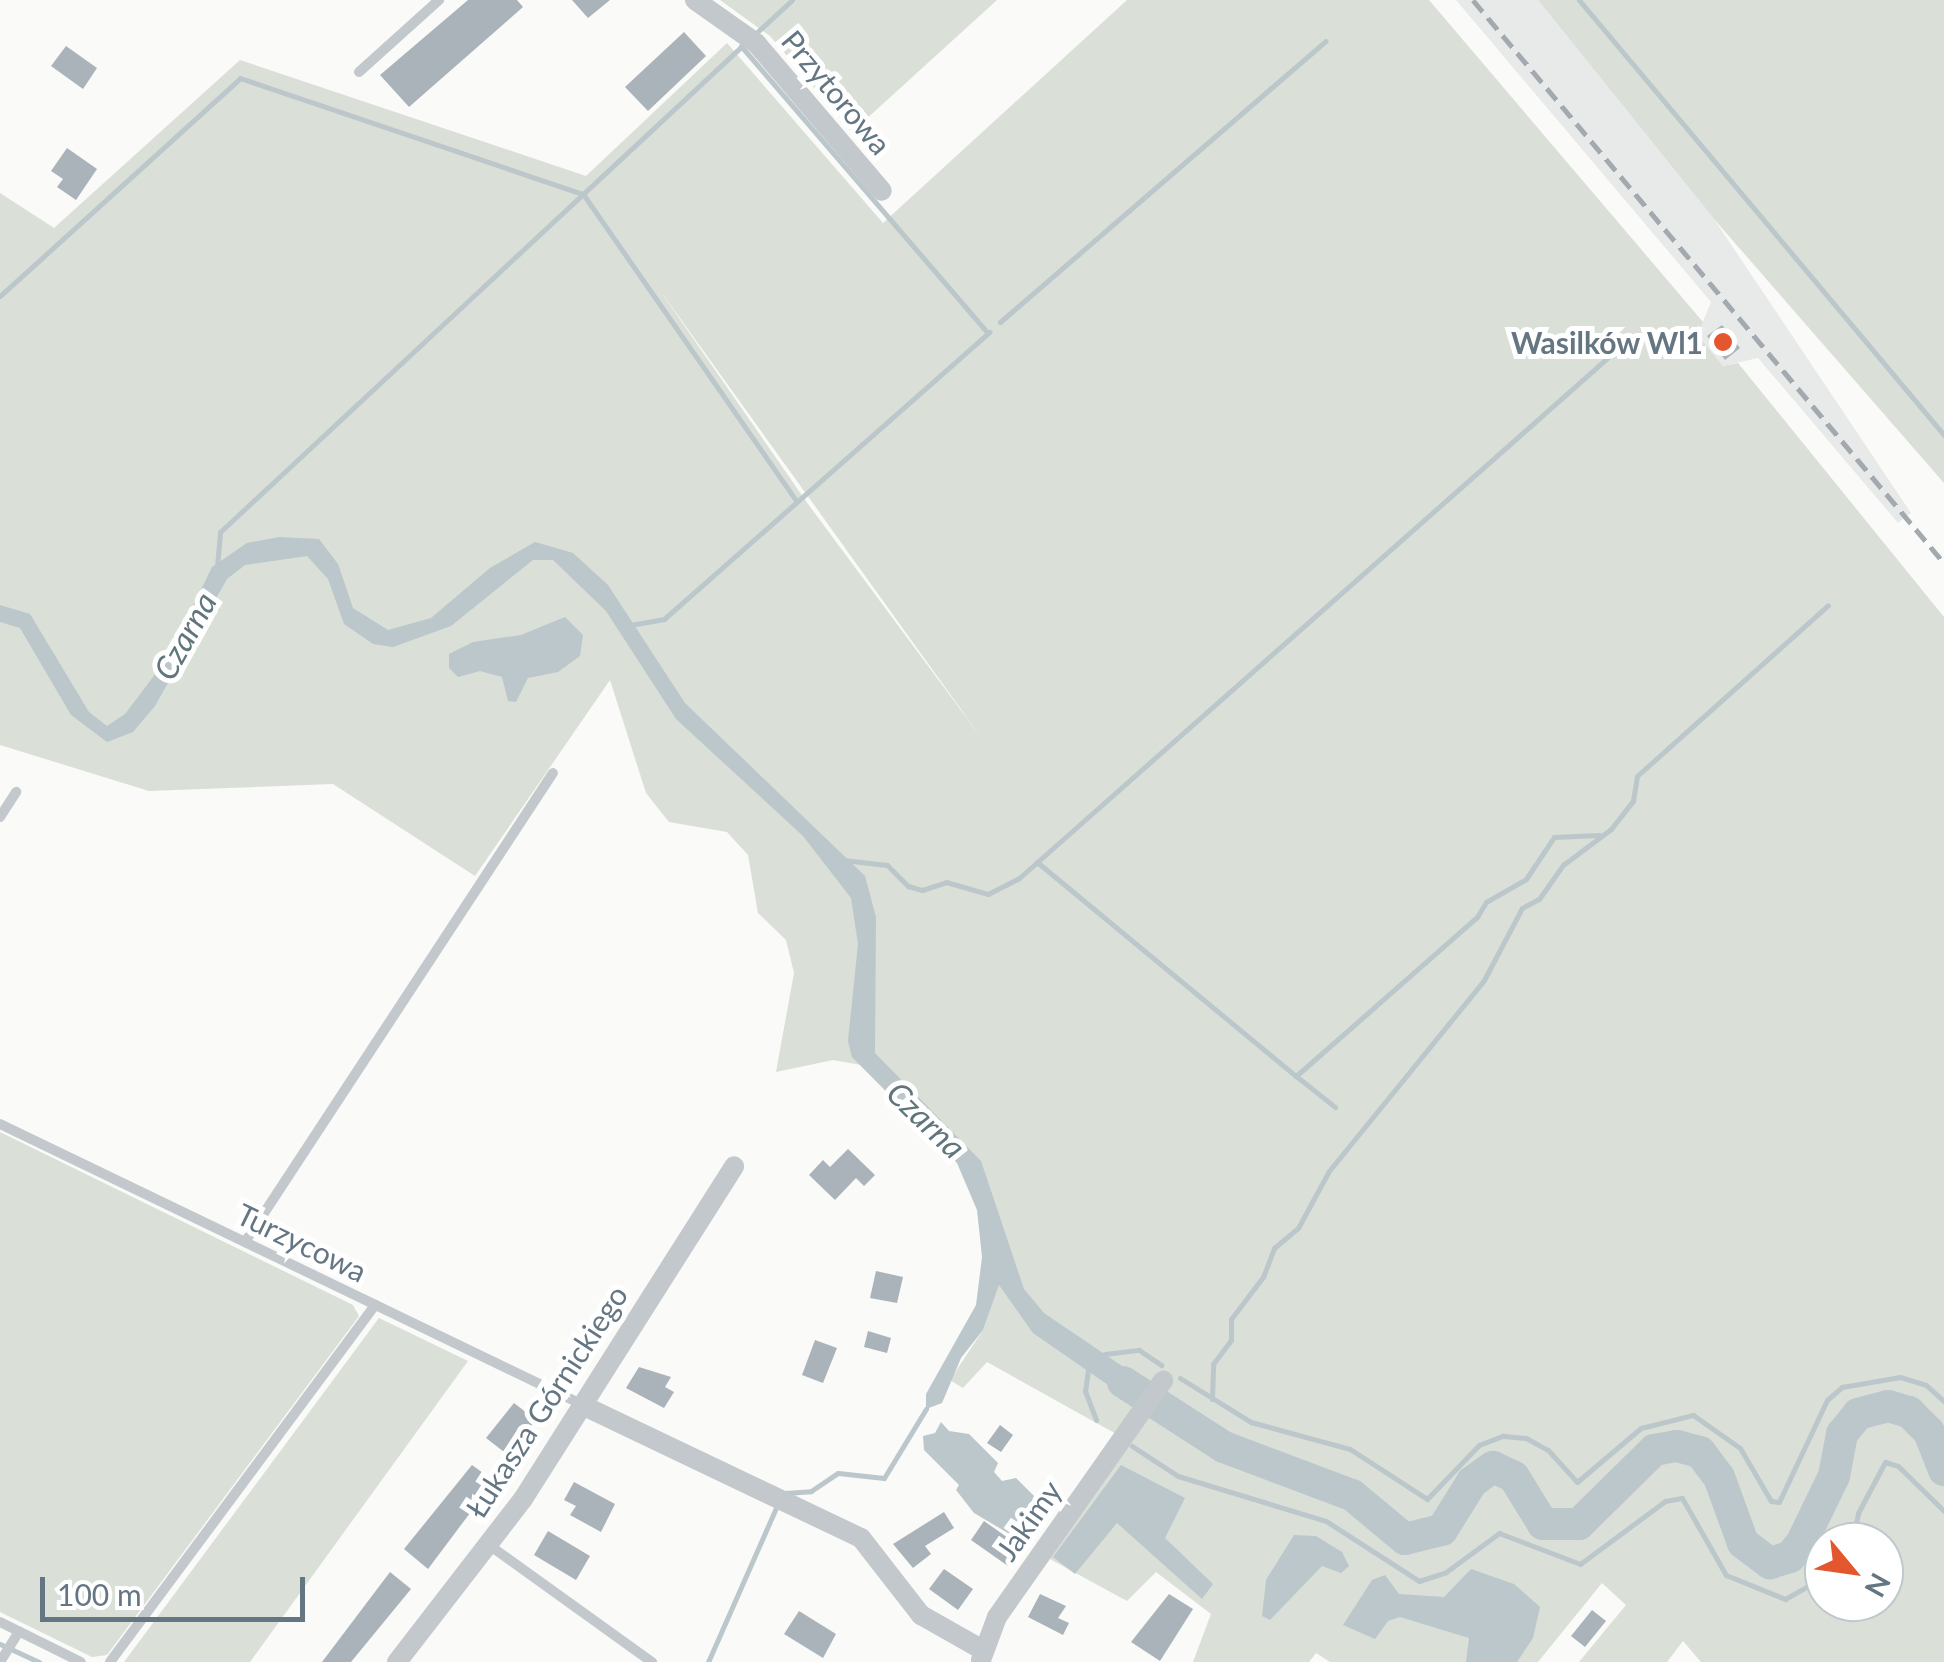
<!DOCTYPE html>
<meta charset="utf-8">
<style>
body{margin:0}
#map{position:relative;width:1944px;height:1662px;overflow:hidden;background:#fafaf8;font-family:Lato,sans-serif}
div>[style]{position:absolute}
.built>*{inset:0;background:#e8e9e9}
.green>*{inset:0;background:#dadfd7}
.water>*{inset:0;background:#bbc7cb}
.stream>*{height:5px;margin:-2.5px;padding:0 2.5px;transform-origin:2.5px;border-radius:2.5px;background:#bbc7cb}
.river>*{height:32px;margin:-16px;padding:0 16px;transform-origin:16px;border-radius:16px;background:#bbc7cb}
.building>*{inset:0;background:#aab3b9}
.service>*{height:10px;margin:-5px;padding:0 5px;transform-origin:5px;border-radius:5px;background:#c3c8cc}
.minor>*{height:20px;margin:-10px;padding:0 10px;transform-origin:10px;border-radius:10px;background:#c3c8cc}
.rail>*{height:5px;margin-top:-2.5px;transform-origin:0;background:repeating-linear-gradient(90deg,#a2aab0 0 15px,transparent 0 23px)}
.dots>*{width:28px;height:28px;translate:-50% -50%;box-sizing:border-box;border:5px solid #fff;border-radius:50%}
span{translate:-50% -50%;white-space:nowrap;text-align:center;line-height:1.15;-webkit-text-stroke:10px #fff;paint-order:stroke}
.street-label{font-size:30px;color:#657683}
.poi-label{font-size:30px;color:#657683;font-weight:700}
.right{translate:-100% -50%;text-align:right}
.water-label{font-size:32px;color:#60757c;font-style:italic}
.north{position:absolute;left:1804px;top:1522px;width:100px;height:100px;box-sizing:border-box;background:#fff;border:2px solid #c1c8cd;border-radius:50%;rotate:119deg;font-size:28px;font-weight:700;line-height:40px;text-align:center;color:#657683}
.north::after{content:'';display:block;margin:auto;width:35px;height:45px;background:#e4572e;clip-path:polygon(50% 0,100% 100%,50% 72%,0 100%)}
.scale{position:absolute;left:40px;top:1577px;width:265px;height:45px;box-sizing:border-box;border:5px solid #657683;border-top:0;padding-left:12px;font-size:30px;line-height:35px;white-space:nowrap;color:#657683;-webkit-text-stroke:8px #fff;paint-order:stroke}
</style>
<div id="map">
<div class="built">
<div style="clip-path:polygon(1456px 0,1538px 0,1714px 219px,1911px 513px,1898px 523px,1758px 358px,1723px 366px,1697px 336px,1711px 302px)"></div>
</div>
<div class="green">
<div style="clip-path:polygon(720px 0,997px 0,852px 132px,770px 36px)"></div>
<div style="clip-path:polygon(evenodd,1127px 0,1429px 0,1703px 322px,1698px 336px,1723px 366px,1738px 363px,1944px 617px,1944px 1662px,1701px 1662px,1683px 1641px,1667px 1662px,1579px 1662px,1626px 1605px,1602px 1583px,1538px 1662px,1330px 1662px,1316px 1653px,1309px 1662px,1193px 1662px,1211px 1614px,1156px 1572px,1127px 1601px,1037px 1552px,1118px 1435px,987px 1362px,963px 1388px,950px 1380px,983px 1330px,999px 1284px,972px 1164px,867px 1066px,833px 1060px,776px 1072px,794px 973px,786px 940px,758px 913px,748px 855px,727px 832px,669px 822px,646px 793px,610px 680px,475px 876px,333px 784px,149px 791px,0 745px,0 193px,54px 228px,240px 60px,586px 176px,727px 43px,883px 223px,1127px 0,663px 295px,664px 296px,983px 740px,808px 504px,663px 295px,1127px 0,1824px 1542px,1884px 1542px,1884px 1602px,1824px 1602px,1824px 1542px)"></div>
<div style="clip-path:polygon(1538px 0,1944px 0,1944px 483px,1714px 219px)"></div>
<div style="clip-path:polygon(0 1132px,353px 1305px,359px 1316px,107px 1655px,92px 1657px,0 1612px)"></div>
<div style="clip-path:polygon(379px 1318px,468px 1361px,250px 1662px,124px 1662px)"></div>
</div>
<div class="water">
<div style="clip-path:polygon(279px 537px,319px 539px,338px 564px,353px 608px,388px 630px,431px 618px,490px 568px,535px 542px,573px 553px,608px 585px,685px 703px,865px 876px,876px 917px,875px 1053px,981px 1161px,1024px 1289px,1044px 1313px,1150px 1385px,1137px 1405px,1033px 1333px,999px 1285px,983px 1330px,961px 1358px,942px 1403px,926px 1409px,926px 1394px,976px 1305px,982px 1257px,977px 1210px,957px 1163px,852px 1057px,848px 1041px,858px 944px,851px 898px,803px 836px,676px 719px,606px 611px,553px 560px,533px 560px,451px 626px,393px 647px,373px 644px,344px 624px,328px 579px,307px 556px,245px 565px,227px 579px,155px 706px,133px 732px,107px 742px,71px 715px,20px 628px,0 622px,0 605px,30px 614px,89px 712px,107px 726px,125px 714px,169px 656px,212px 567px,247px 543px)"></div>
<div style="clip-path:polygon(565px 617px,583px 635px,580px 656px,558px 672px,528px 678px,516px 702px,508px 701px,502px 677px,480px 671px,458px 677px,449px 668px,449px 654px,473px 642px,521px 635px)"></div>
<div style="clip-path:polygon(941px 1422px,949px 1431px,969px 1434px,998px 1463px,994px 1472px,1002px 1481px,1016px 1478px,1042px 1504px,1018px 1539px,974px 1513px,956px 1490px,959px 1485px,924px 1450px,923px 1436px,935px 1433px)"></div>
<div style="clip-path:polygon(1121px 1465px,1185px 1498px,1165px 1538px,1213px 1584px,1202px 1599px,1117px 1523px,1075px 1574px,1053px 1557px)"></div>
<div style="clip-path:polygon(1294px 1535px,1316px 1536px,1342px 1552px,1349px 1566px,1341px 1573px,1322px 1566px,1270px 1620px,1262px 1616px,1266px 1580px)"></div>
<div style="clip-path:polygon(1471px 1569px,1514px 1584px,1540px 1607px,1533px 1638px,1517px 1662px,1466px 1662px,1469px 1638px,1400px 1617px,1388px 1621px,1375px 1639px,1343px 1625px,1372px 1580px,1385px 1575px,1399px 1594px,1444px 1597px)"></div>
</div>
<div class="stream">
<div style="left:1579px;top:0;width:568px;rotate:50deg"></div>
<div style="left:755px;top:34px;width:50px;rotate:-42.6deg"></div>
<div style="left:741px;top:46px;width:377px;rotate:49.3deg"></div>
<div style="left:0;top:296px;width:324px;rotate:-42.2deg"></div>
<div style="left:240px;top:78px;width:362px;rotate:18.7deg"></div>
<div style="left:583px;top:194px;width:374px;rotate:55.2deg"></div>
<div style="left:1000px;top:322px;width:430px;rotate:-40.8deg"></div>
<div style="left:217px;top:567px;width:35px;rotate:-85deg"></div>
<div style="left:220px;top:532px;width:716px;rotate:-42.96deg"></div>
<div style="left:630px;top:625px;width:35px;rotate:-10deg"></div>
<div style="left:664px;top:619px;width:434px;rotate:-41.4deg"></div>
<div style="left:843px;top:860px;width:44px;rotate:6.5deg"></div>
<div style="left:887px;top:865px;width:30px;rotate:45deg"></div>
<div style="left:908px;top:886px;width:15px;rotate:16deg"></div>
<div style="left:922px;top:890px;width:25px;rotate:-18deg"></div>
<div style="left:946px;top:882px;width:44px;rotate:15.9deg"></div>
<div style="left:988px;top:894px;width:34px;rotate:-27deg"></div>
<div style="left:1018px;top:879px;width:818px;rotate:-41.48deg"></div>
<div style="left:1037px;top:862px;width:336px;rotate:39.6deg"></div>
<div style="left:1296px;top:1076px;width:241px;rotate:-41.3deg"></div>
<div style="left:1477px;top:917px;width:17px;rotate:-59deg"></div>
<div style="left:1486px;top:902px;width:46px;rotate:-29.9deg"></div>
<div style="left:1526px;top:879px;width:50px;rotate:-56.3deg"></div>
<div style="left:1554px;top:837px;width:45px;rotate:-2.5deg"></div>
<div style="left:1296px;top:1076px;width:50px;rotate:38.5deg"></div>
<div style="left:1105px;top:1354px;width:34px;rotate:-7deg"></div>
<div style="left:1139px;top:1350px;width:27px;rotate:34deg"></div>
<div style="left:1088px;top:1370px;width:21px;rotate:98deg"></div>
<div style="left:1085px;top:1391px;width:31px;rotate:69deg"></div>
<div style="left:1180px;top:1378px;width:84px;rotate:31.8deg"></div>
<div style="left:1251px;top:1422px;width:103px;rotate:15.3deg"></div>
<div style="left:1350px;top:1449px;width:92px;rotate:33deg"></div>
<div style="left:1427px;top:1499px;width:75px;rotate:-46.1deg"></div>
<div style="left:1479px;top:1445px;width:26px;rotate:-21deg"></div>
<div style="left:1503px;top:1436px;width:23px;rotate:5deg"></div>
<div style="left:1526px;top:1438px;width:25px;rotate:29deg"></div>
<div style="left:1548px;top:1450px;width:43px;rotate:47.8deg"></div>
<div style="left:1577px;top:1482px;width:84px;rotate:-40.2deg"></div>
<div style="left:1641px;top:1428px;width:54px;rotate:-14deg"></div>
<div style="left:1693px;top:1415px;width:57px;rotate:35.1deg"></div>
<div style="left:1740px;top:1448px;width:61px;rotate:59.7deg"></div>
<div style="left:1771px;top:1501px;width:8px;rotate:7deg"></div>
<div style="left:1779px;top:1502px;width:113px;rotate:-64.8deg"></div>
<div style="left:1827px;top:1400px;width:20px;rotate:-41deg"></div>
<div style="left:1842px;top:1387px;width:59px;rotate:-9.8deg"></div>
<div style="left:1900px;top:1377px;width:27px;rotate:17deg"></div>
<div style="left:1926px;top:1385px;width:24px;rotate:42deg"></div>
<div style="left:1212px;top:1399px;width:35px;rotate:-88deg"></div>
<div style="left:1213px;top:1364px;width:30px;rotate:-53deg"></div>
<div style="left:1231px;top:1340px;width:21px;rotate:-90deg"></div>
<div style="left:1231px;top:1319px;width:53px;rotate:-52.7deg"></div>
<div style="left:1263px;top:1277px;width:31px;rotate:-69deg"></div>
<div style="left:1274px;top:1248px;width:31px;rotate:-40deg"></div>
<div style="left:1298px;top:1228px;width:65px;rotate:-61.5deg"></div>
<div style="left:1329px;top:1171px;width:246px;rotate:-50.9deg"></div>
<div style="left:1484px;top:980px;width:81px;rotate:-62.2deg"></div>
<div style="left:1522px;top:908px;width:19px;rotate:-28deg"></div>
<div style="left:1539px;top:899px;width:42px;rotate:-54.8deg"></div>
<div style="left:1563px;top:865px;width:60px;rotate:-36.9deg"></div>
<div style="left:1611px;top:829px;width:36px;rotate:-52deg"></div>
<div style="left:1633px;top:801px;width:25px;rotate:-81deg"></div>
<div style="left:1637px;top:776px;width:256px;rotate:-41.8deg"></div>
<div style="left:1132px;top:1446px;width:55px;rotate:33.1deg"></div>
<div style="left:1178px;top:1476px;width:155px;rotate:16.9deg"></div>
<div style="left:1326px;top:1521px;width:111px;rotate:32.8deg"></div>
<div style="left:1419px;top:1581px;width:28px;rotate:-18deg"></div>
<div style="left:1446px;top:1572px;width:66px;rotate:-36.3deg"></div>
<div style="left:1499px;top:1533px;width:87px;rotate:20.9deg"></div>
<div style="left:1580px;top:1564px;width:106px;rotate:-36.5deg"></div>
<div style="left:1665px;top:1501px;width:17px;rotate:-10deg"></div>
<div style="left:1682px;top:1498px;width:89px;rotate:60.3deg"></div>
<div style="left:1726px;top:1575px;width:64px;rotate:22.1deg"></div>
<div style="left:1785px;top:1599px;width:45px;rotate:-29.4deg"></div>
<div style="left:785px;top:1493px;width:26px;rotate:-4deg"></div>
<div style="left:811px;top:1491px;width:32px;rotate:-34deg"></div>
<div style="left:838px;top:1473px;width:46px;rotate:6.2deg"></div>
<div style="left:884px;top:1478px;width:81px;rotate:-58.7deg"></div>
<div style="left:1852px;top:1542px;width:30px;rotate:-78deg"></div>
<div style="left:1858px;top:1513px;width:58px;rotate:-62.1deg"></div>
<div style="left:1885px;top:1462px;width:14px;rotate:17deg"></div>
<div style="left:1898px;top:1466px;width:64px;rotate:44.4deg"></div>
<div style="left:0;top:1644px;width:43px;rotate:24.8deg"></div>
<div style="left:708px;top:1662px;width:168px;rotate:-66.2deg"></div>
</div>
<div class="river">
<div style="left:1123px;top:1382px;width:120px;rotate:32.8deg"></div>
<div style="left:1224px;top:1447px;width:137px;rotate:20.6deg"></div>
<div style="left:1352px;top:1495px;width:69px;rotate:39.7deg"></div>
<div style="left:1405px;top:1539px;width:38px;rotate:-14deg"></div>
<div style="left:1442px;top:1530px;width:57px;rotate:-58deg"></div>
<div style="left:1472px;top:1482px;width:26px;rotate:-36deg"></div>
<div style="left:1493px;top:1467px;width:23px;rotate:25deg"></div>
<div style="left:1514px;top:1477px;width:55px;rotate:58.3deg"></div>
<div style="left:1543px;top:1524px;width:36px"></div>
<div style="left:1579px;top:1524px;width:105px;rotate:-44.6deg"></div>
<div style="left:1654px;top:1450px;width:23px;rotate:-10deg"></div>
<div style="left:1677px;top:1446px;width:24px;rotate:15deg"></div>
<div style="left:1700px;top:1452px;width:31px;rotate:53deg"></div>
<div style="left:1719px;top:1477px;width:70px;rotate:70deg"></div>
<div style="left:1743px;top:1543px;width:34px;rotate:37deg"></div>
<div style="left:1770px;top:1563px;width:21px;rotate:-17deg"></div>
<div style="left:1790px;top:1557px;width:19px;rotate:-51deg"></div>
<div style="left:1802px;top:1542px;width:73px;rotate:-64.1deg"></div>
<div style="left:1834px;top:1476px;width:43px;rotate:-79.2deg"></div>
<div style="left:1842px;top:1434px;width:26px;rotate:-51deg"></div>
<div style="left:1858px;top:1414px;width:31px;rotate:-15deg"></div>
<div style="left:1888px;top:1406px;width:22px;rotate:16deg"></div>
<div style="left:1909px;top:1412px;width:28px;rotate:45deg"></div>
<div style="left:1929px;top:1432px;width:41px;rotate:68.5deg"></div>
</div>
<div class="building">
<div style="clip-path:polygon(468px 0,517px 0,523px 7px,409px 107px,380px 75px)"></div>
<div style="clip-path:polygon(572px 0,610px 0,588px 18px)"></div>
<div style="clip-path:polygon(684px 32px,706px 56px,648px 111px,625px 87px)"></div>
<div style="clip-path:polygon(66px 46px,97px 68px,83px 89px,51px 66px)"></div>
<div style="clip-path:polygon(67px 148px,97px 169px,76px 200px,57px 187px,63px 179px,51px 171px)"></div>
<div style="clip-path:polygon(1722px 325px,1740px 348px,1725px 360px,1707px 336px)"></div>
<div style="clip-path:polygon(848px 1149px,875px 1175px,864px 1186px,856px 1178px,835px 1200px,809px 1175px,823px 1160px,830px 1167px)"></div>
<div style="clip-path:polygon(876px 1271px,903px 1277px,897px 1303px,870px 1298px)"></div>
<div style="clip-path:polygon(868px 1331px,891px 1338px,887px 1353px,864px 1347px)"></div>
<div style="clip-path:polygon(815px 1340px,837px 1348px,823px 1383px,802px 1375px)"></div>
<div style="clip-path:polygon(639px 1367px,671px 1377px,665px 1387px,674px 1392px,664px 1408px,626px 1388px)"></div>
<div style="clip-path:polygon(514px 1403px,536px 1420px,508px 1455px,486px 1438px)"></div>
<div style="clip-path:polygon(1000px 1425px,1013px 1435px,1001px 1452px,987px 1443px)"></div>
<div style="clip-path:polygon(472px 1465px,494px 1481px,428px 1569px,404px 1549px)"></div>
<div style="clip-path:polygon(574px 1482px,615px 1504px,601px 1532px,570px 1515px,576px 1506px,564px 1500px)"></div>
<div style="clip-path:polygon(944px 1512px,954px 1528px,925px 1546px,931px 1554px,913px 1568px,893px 1544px)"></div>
<div style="clip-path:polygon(984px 1521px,1021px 1547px,1008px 1566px,971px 1540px)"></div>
<div style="clip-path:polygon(548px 1531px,590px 1556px,576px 1580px,534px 1555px)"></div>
<div style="clip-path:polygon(944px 1569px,973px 1589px,958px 1610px,929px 1589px)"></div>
<div style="clip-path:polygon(390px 1572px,411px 1589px,351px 1662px,322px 1662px)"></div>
<div style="clip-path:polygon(1040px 1594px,1066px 1606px,1058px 1618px,1069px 1623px,1063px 1635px,1028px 1617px)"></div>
<div style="clip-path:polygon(1169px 1594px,1193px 1609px,1160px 1661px,1131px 1642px)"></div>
<div style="clip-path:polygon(1592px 1610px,1606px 1621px,1585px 1647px,1571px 1636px)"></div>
<div style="clip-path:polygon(799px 1611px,836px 1634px,823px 1658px,784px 1634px)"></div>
</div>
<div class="service">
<div style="left:359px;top:72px;width:108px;rotate:-42deg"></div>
<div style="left:0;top:817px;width:30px;rotate:-57deg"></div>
<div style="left:0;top:1124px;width:645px;rotate:25.73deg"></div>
<div style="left:245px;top:1242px;width:561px;rotate:-56.71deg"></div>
<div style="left:489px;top:1545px;width:201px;rotate:35.7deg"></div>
<div style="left:0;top:1622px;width:90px;rotate:26.3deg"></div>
<div style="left:0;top:1662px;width:36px;rotate:-58deg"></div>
<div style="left:110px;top:1662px;width:445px;rotate:-53.4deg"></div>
</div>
<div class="minor">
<div style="left:695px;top:0;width:75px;rotate:35.2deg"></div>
<div style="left:756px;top:43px;width:194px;rotate:49.6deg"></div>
<div style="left:582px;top:1405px;width:309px;rotate:25.5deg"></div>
<div style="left:861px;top:1538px;width:98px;rotate:52.1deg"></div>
<div style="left:921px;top:1615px;width:69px;rotate:29.5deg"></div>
<div style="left:981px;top:1660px;width:46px;rotate:-69.6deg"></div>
<div style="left:997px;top:1617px;width:289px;rotate:-54.9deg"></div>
<div style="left:397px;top:1662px;width:206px;rotate:-52.3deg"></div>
<div style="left:523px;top:1499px;width:394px;rotate:-57.6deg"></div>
</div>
<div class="rail">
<div style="left:1473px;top:0;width:734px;rotate:50.08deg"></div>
</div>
<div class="dots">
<div style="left:1723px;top:342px;background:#e4572e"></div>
</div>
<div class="street-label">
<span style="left:837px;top:92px;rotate:50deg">Przytorowa</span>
<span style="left:302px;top:1242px;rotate:26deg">Turzycowa</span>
<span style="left:546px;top:1401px;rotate:-57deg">Łukasza Górnickiego</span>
<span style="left:1028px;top:1520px;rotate:-55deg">Jakimy</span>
</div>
<div class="poi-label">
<span class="right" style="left:1703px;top:342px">Wasilków Wl1</span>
</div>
<div class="water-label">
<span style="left:185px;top:636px;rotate:-61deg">Czarna</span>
<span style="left:926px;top:1120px;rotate:44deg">Czarna</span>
</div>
<div class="north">N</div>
<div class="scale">100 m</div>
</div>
